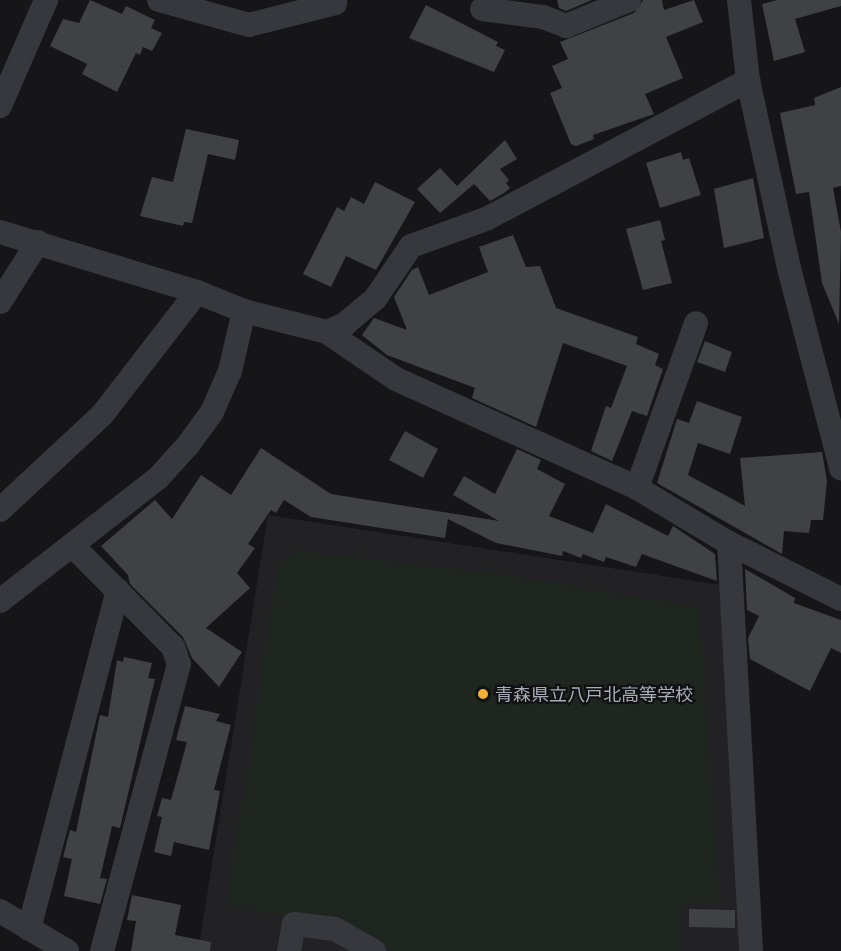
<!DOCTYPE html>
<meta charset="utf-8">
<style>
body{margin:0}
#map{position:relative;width:841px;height:951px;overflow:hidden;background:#161618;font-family:"Golos Text","Noto Sans JP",sans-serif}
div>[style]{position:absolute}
.built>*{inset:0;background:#222225}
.green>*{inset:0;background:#1e261f}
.building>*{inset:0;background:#404145}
.minor>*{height:24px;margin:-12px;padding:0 12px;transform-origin:12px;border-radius:12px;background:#37383d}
.dots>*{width:16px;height:16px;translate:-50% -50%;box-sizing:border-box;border:3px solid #111113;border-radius:50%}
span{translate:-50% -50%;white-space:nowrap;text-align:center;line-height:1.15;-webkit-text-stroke:4.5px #111113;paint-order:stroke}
.poi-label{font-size:18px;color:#a8adb8}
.left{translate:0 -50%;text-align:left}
</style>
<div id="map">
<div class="built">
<div style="clip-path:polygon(268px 515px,721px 585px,741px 951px,198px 951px)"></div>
</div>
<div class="green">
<div style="clip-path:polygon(297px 551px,510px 576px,699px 608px,719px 903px,679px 903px,680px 951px,395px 951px,334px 921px,226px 906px,278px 564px)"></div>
</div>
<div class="building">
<div style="clip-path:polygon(90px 0,122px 14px,126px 6px,155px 20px,151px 28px,162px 33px,152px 51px,143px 47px,140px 55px,136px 53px,117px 92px,82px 74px,87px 64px,50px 46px,63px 19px,79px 23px)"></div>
<div style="clip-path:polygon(557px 0,592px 0,566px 11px,559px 8px)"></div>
<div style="clip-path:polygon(643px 0,662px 0,664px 10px,694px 0,703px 22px,666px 37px,683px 78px,645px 94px,654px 114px,593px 135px,594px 139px,576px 146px,571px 144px,550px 93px,562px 88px,552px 66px,568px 59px,560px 42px,634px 13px)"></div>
<div style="clip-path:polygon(777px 0,841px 0,841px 6px,795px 19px,805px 52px,774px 61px,762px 4px)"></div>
<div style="clip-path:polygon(426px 5px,498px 42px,496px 46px,505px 50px,494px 72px,409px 38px)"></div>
<div style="clip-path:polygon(841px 87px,841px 186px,833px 188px,841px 232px,839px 324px,822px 283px,809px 192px,796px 194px,780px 113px,815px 105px,814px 98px)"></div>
<div style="clip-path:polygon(186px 129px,239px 140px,235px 160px,208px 154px,192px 223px,184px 222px,183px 226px,140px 216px,152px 177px,173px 182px)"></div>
<div style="clip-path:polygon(505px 140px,517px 159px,500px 169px,509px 180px,506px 183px,510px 188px,504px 193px,490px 201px,474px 184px,440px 213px,417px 189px,440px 168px,457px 186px)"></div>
<div style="clip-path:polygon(681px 152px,683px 160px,689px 158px,701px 195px,660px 208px,646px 163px)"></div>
<div style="clip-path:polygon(753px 178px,764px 238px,724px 248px,714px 189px)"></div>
<div style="clip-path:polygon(375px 182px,415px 202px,376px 270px,346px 256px,331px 287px,303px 274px,337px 207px,344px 211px,351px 197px,364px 204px)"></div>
<div style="clip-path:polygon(660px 220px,665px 240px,661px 241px,672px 283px,643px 290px,626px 229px)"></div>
<div style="clip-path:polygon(513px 235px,526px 267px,540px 266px,556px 308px,638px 337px,636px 344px,659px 354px,655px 365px,663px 369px,647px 416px,632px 411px,612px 461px,591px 451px,606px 406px,611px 408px,627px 366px,563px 343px,536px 427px,472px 398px,475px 388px,387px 355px,362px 335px,374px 318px,407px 330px,394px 297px,412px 270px,418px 267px,429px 295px,488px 272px,479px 247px)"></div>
<div style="clip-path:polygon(705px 341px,732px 352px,725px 372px,697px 362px)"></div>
<div style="clip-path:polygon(697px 401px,742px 417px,730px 454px,698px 443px,688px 475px,745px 506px,740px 458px,822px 452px,827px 481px,823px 520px,811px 520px,809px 533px,784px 531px,782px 554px,657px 483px,677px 419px,689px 423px)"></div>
<div style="clip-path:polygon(405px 431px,438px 449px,423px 478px,389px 460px)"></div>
<div style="clip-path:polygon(261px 448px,331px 494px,499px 521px,453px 495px,464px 476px,495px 494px,517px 449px,541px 460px,537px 469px,565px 484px,549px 516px,593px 533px,606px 504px,668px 536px,673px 526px,715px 554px,717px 581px,642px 554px,636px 567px,606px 557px,604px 562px,583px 554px,581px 558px,563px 551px,562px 556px,496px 543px,448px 519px,445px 538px,311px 517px,284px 500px,276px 513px,271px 510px,248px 544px,255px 548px,237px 573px,250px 588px,206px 628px,242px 652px,219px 687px,192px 658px,183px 637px,130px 584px,128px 575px,101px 546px,155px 500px,172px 519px,201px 475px,231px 495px)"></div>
<div style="clip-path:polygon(745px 569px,795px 598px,794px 603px,841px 620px,841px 653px,831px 648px,810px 691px,750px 659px,748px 638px,759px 616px,747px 610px)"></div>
<div style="clip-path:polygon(124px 657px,152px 663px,148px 678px,155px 679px,120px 828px,112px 826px,111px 831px,100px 878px,107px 879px,100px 904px,64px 896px,72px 859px,63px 857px,70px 830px,76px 832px,100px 715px,108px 717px,117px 660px,123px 662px)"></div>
<div style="clip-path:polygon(185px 706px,220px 714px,216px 721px,231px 725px,214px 790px,220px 791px,209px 850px,174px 842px,171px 856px,154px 852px,162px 817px,157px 816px,162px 798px,171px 800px,187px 742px,176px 740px)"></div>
<div style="clip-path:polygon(132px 895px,181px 905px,175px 935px,211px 942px,210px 951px,131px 951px,136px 921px,127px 920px)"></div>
<div style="clip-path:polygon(689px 909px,735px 910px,735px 928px,689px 927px)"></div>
</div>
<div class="minor">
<div style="left:159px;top:0;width:93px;rotate:15.5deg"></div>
<div style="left:249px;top:25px;width:89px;rotate:-14.3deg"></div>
<div style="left:739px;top:0;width:81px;rotate:83.6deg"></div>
<div style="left:748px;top:80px;width:197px;rotate:77.7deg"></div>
<div style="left:790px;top:272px;width:203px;rotate:75.4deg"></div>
<div style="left:482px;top:9px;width:62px;rotate:7.5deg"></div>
<div style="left:543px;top:17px;width:25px;rotate:21deg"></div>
<div style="left:566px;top:26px;width:68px;rotate:-22.4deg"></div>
<div style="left:0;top:106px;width:116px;rotate:-66.5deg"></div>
<div style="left:0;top:232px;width:206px;rotate:16.9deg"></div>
<div style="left:197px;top:292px;width:51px;rotate:22deg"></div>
<div style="left:244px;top:311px;width:86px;rotate:14.2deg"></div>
<div style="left:327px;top:332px;width:83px;rotate:34.3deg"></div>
<div style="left:396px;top:379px;width:265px;rotate:24.3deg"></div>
<div style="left:637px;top:488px;width:107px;rotate:30.9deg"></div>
<div style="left:729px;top:543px;width:125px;rotate:26.6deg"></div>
<div style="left:0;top:302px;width:71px;rotate:-57.7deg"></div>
<div style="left:327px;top:332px;width:20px;rotate:-24deg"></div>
<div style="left:345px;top:324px;width:39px;rotate:-40deg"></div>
<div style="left:375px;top:299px;width:64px;rotate:-55.8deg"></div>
<div style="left:411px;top:246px;width:80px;rotate:-19.8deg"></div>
<div style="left:486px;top:219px;width:297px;rotate:-27.9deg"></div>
<div style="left:637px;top:488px;width:175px;rotate:-70.3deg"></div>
<div style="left:0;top:510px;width:139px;rotate:-43deg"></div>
<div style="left:102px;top:415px;width:155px;rotate:-52.3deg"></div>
<div style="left:729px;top:543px;width:409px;rotate:86.9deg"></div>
<div style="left:72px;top:545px;width:144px;rotate:45.3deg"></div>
<div style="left:173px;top:647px;width:18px;rotate:71deg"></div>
<div style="left:179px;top:664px;width:297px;rotate:105deg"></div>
<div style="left:0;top:601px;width:200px;rotate:-37.9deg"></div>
<div style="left:158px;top:478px;width:45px;rotate:-47.7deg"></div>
<div style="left:188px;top:445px;width:41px;rotate:-54deg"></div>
<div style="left:212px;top:412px;width:45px;rotate:-66.3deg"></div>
<div style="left:230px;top:371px;width:62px;rotate:-76.9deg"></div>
<div style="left:0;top:911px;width:78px;rotate:30.8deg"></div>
<div style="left:29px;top:929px;width:350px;rotate:-75.3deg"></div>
<div style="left:289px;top:951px;width:27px;rotate:-80deg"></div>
<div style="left:294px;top:924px;width:41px;rotate:7deg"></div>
<div style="left:335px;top:929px;width:45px;rotate:29.4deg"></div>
</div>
<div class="dots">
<div style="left:483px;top:694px;background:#f2b134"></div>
</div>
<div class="poi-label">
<span class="left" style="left:495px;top:694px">青森県立八戸北高等学校</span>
</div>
</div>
